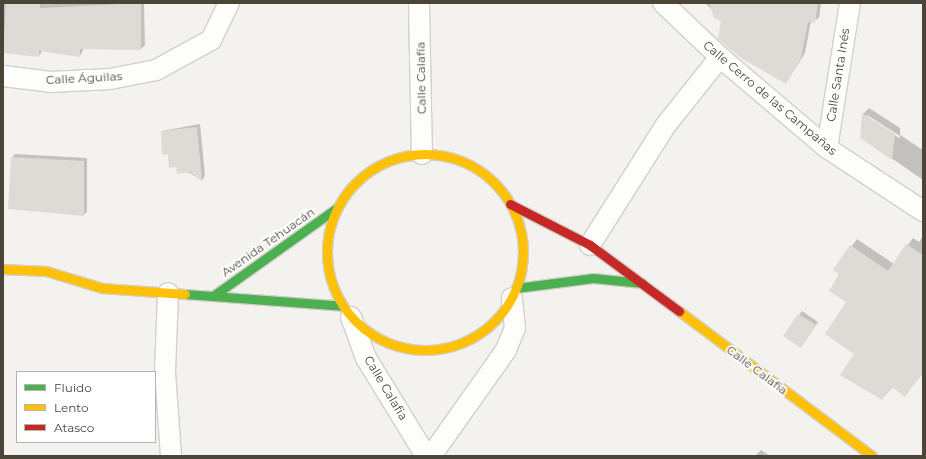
<!DOCTYPE html>
<meta charset="utf-8">
<style>
body{margin:0}
#map{position:relative;width:926px;height:459px;overflow:hidden;background:#f4f2ee;font-family:Montserrat,sans-serif}
div>[style]{position:absolute}
.shadow>*{inset:0;background:#0003}
.building>*{inset:0;background:#dedbd6}
.roads{filter:drop-shadow(1px 0 #d2d0cb) drop-shadow(-1px 0 #d2d0cb) drop-shadow(0 1px #d2d0cb) drop-shadow(0 -1px #d2d0cb)}
.street>*{height:20px;margin:-10px;padding:0 10px;transform-origin:10px;border-radius:10px;background:#fdfdfc}
.fast>*{height:9px;margin:-4.5px;padding:0 4.5px;transform-origin:4.5px;border-radius:4.5px;background:#4caf50}
.slow>*{height:9px;margin:-4.5px;padding:0 4.5px;transform-origin:4.5px;border-radius:4.5px;background:#ffc107}
.slow>.ring{margin:-4.5px;padding:0;box-sizing:content-box;background:none;border:9px solid #ffc107;border-radius:50%}
.jam>*{height:9px;margin:-4.5px;padding:0 4.5px;transform-origin:4.5px;border-radius:4.5px;background:#c62828}
span{translate:-50% -50%;white-space:nowrap;text-align:center;line-height:1.15;-webkit-text-stroke:4px #fff;paint-order:stroke}
.street-label{font-size:12px;color:#4b4439}
.frame{position:absolute;inset:0;border:4px solid #4b4439;pointer-events:none}
.legend{position:absolute;left:16px;top:371px;width:140px;height:72px;box-sizing:border-box;background:#fff;border:1px solid #b7b4b0;margin:0;padding:5px 7px;list-style:none;font-size:12px;color:#4b4439}
.legend li{display:flex;align-items:center;gap:8px;height:20px}
.legend b{width:20px;border:1px solid #b7b4b0}
</style>
<div id="map">
<div class="shadow">
<div style="clip-path:polygon(3px 3px,144px 3px,145px 45px,141px 49px,84px 48px,80px 56px,43px 50px,39px 56px,3px 52px)"></div>
<div style="clip-path:polygon(705px 3px,821px 3px,819px 18px,811px 21px,805px 53px,786px 83px)"></div>
<div style="clip-path:polygon(evenodd,869px 108px,900px 128px,900px 135px,923px 150px,923px 180px,861px 137px,863px 114px,869px 108px,867px 115px,900px 136px,899px 138px,867px 117px,867px 115px)"></div>
<div style="clip-path:polygon(200px 124px,205px 176px,202px 180px,177px 166px,162px 131px)"></div>
<div style="clip-path:polygon(15px 154px,87px 158px,87px 212px,83px 215px,12px 158px)"></div>
<div style="clip-path:polygon(923px 236px,923px 373px,905px 395px,893px 387px,882px 399px,856px 353px,848px 302px,840px 274px,834px 270px,857px 239px,894px 264px,913px 238px,919px 242px)"></div>
<div style="clip-path:polygon(802px 311px,818px 322px,804px 343px,799px 315px)"></div>
<div style="clip-path:polygon(761px 450px,770px 456px,755px 456px)"></div>
</div>
<div class="building">
<div style="clip-path:polygon(6px 3px,40px 3px,40px 8px,141px 3px,141px 50px,80px 49px,80px 57px,39px 51px,39px 57px,3px 53px)"></div>
<div style="clip-path:polygon(709px 3px,818px 3px,815px 23px,808px 22px,801px 58px,786px 84px,741px 58px,718px 39px,721px 21px,714px 18px)"></div>
<div style="clip-path:polygon(862px 113px,895px 134px,892px 160px,860px 138px)"></div>
<div style="clip-path:polygon(197px 127px,202px 181px,190px 172px,177px 174px,176px 167px,169px 168px,168px 154px,162px 155px,161px 131px)"></div>
<div style="clip-path:polygon(11px 157px,84px 161px,84px 216px,8px 209px)"></div>
<div style="clip-path:polygon(906px 244px,923px 255px,923px 372px,905px 397px,892px 387px,882px 400px,840px 375px,854px 354px,825px 334px,846px 302px,829px 291px,839px 274px,833px 270px,850px 245px,888px 271px)"></div>
<div style="clip-path:polygon(798px 314px,816px 325px,801px 348px,783px 336px)"></div>
</div>
<div class="roads">
<div class="street">
<div style="left:419px;top:3px;width:151px;rotate:88.9deg"></div>
<div style="left:663px;top:3px;width:79px;rotate:43.5deg"></div>
<div style="left:720px;top:57px;width:140px;rotate:40.4deg"></div>
<div style="left:827px;top:148px;width:115px;rotate:33.3deg"></div>
<div style="left:3px;top:76px;width:48px;rotate:7.1deg"></div>
<div style="left:51px;top:82px;width:59px;rotate:-2.9deg"></div>
<div style="left:110px;top:79px;width:47px;rotate:-11.1deg"></div>
<div style="left:156px;top:70px;width:63px;rotate:-28.6deg"></div>
<div style="left:211px;top:40px;width:41px;rotate:-64.1deg"></div>
<div style="left:827px;top:148px;width:147px;rotate:-81deg"></div>
<div style="left:590px;top:245px;width:142px;rotate:-57.7deg"></div>
<div style="left:666px;top:125px;width:87px;rotate:-51.5deg"></div>
<div style="left:168px;top:293px;width:79px;rotate:92.2deg"></div>
<div style="left:165px;top:372px;width:84px;rotate:85.9deg"></div>
<div style="left:351px;top:317px;width:44px;rotate:69.9deg"></div>
<div style="left:366px;top:358px;width:115px;rotate:58.5deg"></div>
<div style="left:431px;top:456px;width:130px;rotate:-54.7deg"></div>
<div style="left:506px;top:350px;width:24px;rotate:-68deg"></div>
<div style="left:515px;top:328px;width:30px;rotate:-96deg"></div>
</div>
<div class="fast">
<div style="left:516px;top:288px;width:78px;rotate:-7.4deg"></div>
<div style="left:593px;top:278px;width:49px;rotate:5.8deg"></div>
<div style="left:185px;top:294px;width:158px;rotate:4.3deg"></div>
<div style="left:213px;top:296px;width:152px;rotate:-35.4deg"></div>
</div>
<div class="slow">
<div class="ring" style="left:327px;top:154px;width:187px;height:187px"></div>
<div style="left:3px;top:269px;width:43px;rotate:2.7deg"></div>
<div style="left:46px;top:271px;width:59px;rotate:16.9deg"></div>
<div style="left:102px;top:288px;width:83px;rotate:4.1deg"></div>
<div style="left:679px;top:311px;width:241px;rotate:36.9deg"></div>
</div>
<div class="jam">
<div style="left:510px;top:204px;width:90px;rotate:27.1deg"></div>
<div style="left:590px;top:245px;width:111px;rotate:36.6deg"></div>
</div>
</div>
<div class="street-label">
<span style="left:838px;top:75px;rotate:-81deg">Calle Santa Inés</span>
<span style="left:84px;top:78px;rotate:-3deg">Calle Águilas</span>
<span style="left:421px;top:78px;rotate:-91deg">Calle Calafía</span>
<span style="left:770px;top:98px;rotate:40deg">Calle Cerro de las Campañas</span>
<span style="left:268px;top:242px;rotate:-35deg">Avenida Tehuacán</span>
<span style="left:757px;top:370px;rotate:37deg">Calle Calafia</span>
<span style="left:386px;top:388px;rotate:59deg">Calle Calafia</span>
</div>
<div class="frame"></div>
<ul class="legend">
<li><b style="height:5px;background:#4caf50"></b>Fluido</li>
<li><b style="height:5px;background:#ffc107"></b>Lento</li>
<li><b style="height:5px;background:#c62828"></b>Atasco</li>
</ul>
</div>
